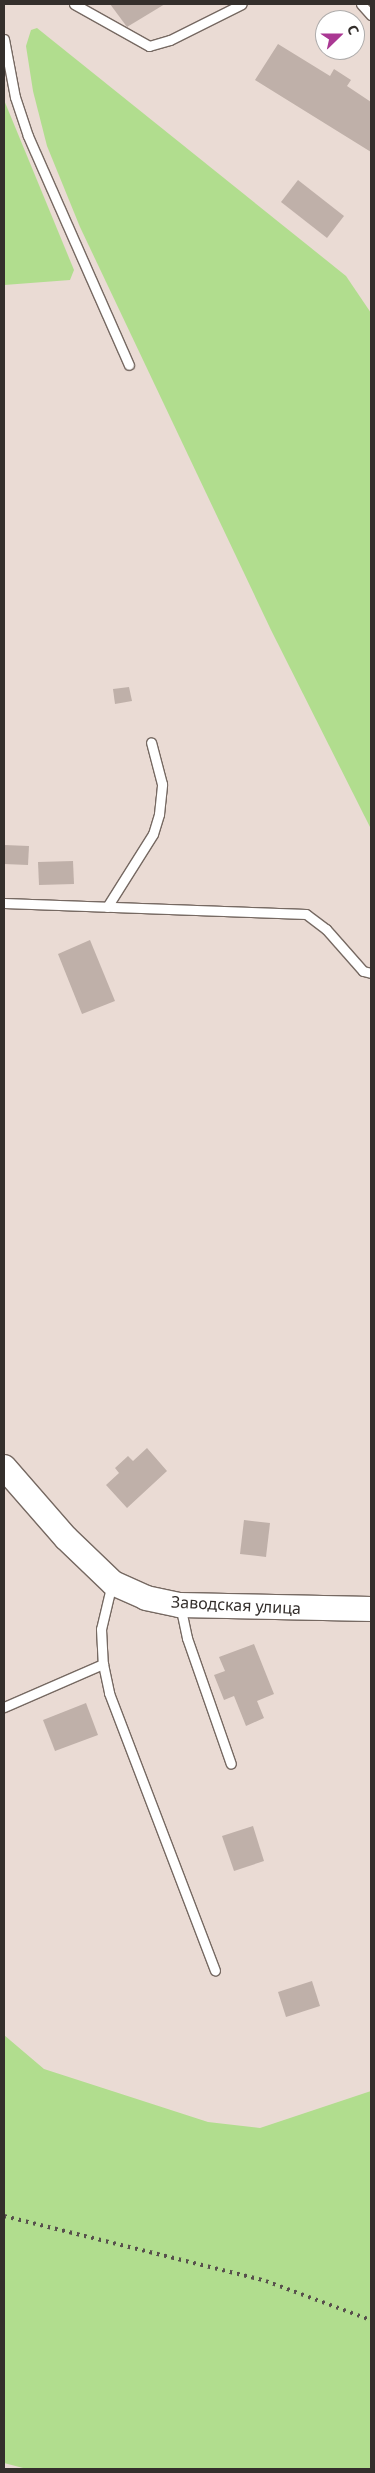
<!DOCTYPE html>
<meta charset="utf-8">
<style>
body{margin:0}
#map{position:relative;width:375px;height:2473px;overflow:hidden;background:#eadbd4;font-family:"Noto Sans",sans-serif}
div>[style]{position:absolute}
.green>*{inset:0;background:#b1dd8e}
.building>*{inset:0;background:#bfb0a9}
.roads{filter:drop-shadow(1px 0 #766962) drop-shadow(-1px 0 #766962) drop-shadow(0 1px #766962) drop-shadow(0 -1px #766962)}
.service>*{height:9px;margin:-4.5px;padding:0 4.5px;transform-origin:4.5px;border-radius:4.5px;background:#fff}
.tertiary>*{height:24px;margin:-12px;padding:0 12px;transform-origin:12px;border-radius:12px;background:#fff}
.rail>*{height:4px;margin-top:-2px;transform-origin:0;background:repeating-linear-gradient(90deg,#57504c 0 2.5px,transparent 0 7.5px)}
span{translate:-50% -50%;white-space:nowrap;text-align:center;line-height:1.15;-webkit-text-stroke:4px #fff;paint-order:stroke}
.street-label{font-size:16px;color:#342f2c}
.frame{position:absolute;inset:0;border:5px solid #342f2c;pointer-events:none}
.north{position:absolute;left:315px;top:10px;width:50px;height:50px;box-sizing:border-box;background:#fff;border:1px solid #aeacab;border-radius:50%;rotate:68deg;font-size:14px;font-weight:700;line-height:20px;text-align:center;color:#342f2c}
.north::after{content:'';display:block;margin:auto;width:18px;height:22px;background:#aa3893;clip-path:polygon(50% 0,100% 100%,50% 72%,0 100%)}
</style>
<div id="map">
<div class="green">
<div style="clip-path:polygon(37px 28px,346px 276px,371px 313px,371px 829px,271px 630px,80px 227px,47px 146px,33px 91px,26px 46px,31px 30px)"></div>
<div style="clip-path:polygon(4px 100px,74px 270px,70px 280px,4px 285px)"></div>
<div style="clip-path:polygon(4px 2035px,44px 2069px,208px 2122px,260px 2128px,371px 2091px,371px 2469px,27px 2469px,4px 2463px)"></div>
</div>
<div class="building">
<div style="clip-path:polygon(110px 4px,165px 4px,127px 27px)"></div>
<div style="clip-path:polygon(278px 44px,330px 76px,334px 69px,351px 80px,347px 86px,371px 102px,371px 152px,255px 80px)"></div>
<div style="clip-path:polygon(298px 180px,344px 216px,327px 238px,281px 202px)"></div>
<div style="clip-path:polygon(129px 687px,132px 701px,115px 704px,113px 689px)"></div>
<div style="clip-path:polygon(4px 845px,29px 846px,28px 865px,4px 864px)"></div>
<div style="clip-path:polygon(73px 861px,74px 884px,39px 885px,38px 862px)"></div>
<div style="clip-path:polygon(90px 940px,115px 1001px,82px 1014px,58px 954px)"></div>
<div style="clip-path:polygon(147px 1448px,167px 1471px,127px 1508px,106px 1485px,119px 1473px,115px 1468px,128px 1456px,133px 1461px)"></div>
<div style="clip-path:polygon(244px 1520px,270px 1523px,266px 1557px,240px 1554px)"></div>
<div style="clip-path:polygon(254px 1644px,274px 1694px,257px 1701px,264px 1718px,246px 1726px,234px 1696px,224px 1700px,214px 1675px,225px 1671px,219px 1657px)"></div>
<div style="clip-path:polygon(86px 1703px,98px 1735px,55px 1751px,43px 1720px)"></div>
<div style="clip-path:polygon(253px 1826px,264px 1861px,234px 1871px,222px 1836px)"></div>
<div style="clip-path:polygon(312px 1981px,320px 2006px,286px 2017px,278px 1992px)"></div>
</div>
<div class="roads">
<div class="service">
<div style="left:74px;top:4px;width:86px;rotate:29.2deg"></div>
<div style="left:149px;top:46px;width:22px;rotate:-16deg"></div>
<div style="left:170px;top:40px;width:80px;rotate:-26.6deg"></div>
<div style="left:361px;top:4px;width:15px;rotate:48deg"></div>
<div style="left:4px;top:39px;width:59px;rotate:79.3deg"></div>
<div style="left:15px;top:97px;width:41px;rotate:71.6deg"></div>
<div style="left:28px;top:136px;width:250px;rotate:66.2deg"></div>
<div style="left:4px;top:903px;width:302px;rotate:2.1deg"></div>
<div style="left:306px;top:914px;width:25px;rotate:37deg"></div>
<div style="left:326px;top:929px;width:56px;rotate:48.6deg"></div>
<div style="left:363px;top:971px;width:8px;rotate:14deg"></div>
<div style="left:107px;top:907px;width:86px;rotate:-57.8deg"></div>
<div style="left:153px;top:834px;width:21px;rotate:-73deg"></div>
<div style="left:159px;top:814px;width:30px;rotate:-84deg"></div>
<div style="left:162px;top:784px;width:43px;rotate:-104.7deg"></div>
<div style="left:112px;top:1583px;width:47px;rotate:103.4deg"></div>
<div style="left:101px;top:1629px;width:35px;rotate:87deg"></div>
<div style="left:103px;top:1664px;width:30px;rotate:78deg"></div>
<div style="left:109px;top:1693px;width:297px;rotate:69.1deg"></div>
<div style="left:180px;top:1605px;width:34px;rotate:78deg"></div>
<div style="left:187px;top:1638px;width:133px;rotate:70.8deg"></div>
<div style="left:4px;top:1707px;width:108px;rotate:-23.5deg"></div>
</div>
<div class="tertiary">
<div style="left:4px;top:1467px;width:94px;rotate:48.9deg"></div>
<div style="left:66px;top:1538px;width:65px;rotate:43.8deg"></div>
<div style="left:113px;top:1583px;width:36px;rotate:24deg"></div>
<div style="left:146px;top:1598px;width:35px;rotate:12deg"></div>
<div style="left:180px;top:1605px;width:191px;rotate:1.2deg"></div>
</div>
</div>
<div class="rail">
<div style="left:4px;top:2216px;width:270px;rotate:13.9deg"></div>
<div style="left:266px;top:2281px;width:112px;rotate:20.4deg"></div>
</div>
<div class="street-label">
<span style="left:236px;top:1605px;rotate:3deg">Заводская улица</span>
</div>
<div class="frame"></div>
<div class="north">С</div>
</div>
